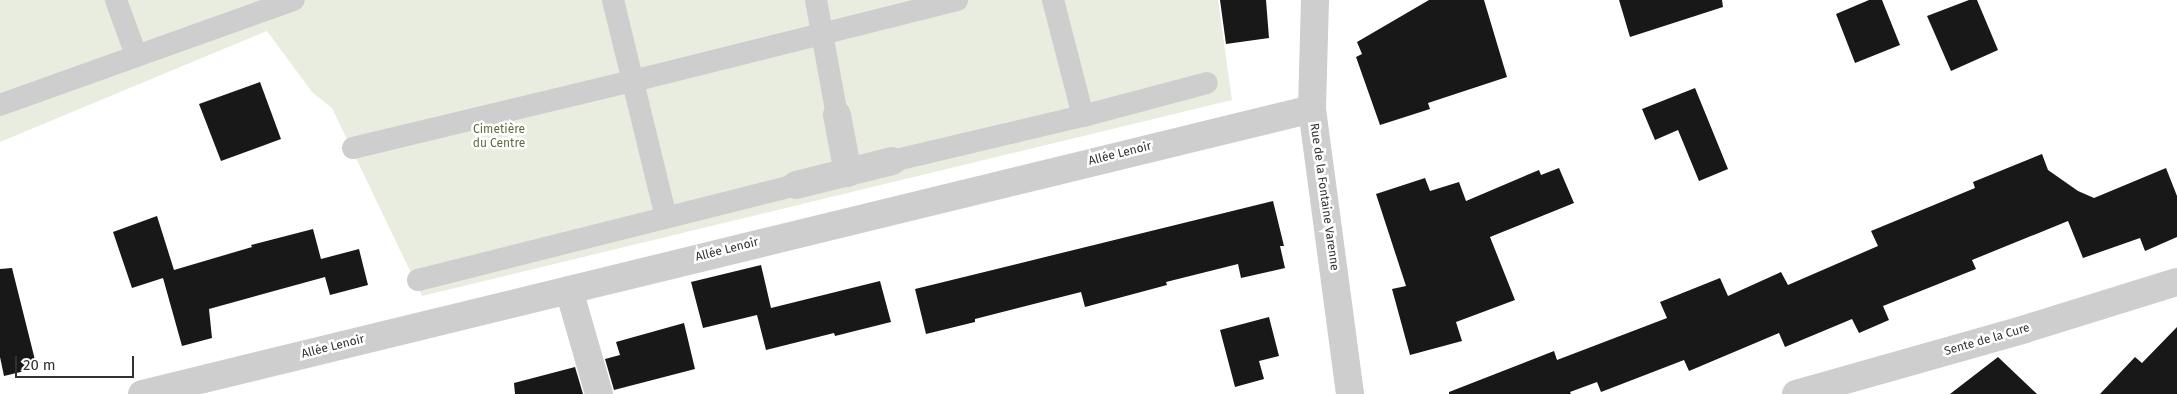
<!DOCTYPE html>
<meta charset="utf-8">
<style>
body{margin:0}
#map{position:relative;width:2177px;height:394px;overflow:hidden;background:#fff;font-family:"Fira Sans",sans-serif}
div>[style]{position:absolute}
.green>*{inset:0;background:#e9eddf}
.building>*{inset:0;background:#181818}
.lane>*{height:22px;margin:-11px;padding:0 11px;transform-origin:11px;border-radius:11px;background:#cecece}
.street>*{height:28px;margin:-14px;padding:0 14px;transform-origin:14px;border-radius:14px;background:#cecece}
span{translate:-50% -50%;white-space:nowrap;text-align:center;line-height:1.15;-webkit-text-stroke:5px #fff;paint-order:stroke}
.park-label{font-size:12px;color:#5b6d3e}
.street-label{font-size:12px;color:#313131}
.scale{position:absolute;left:15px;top:356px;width:119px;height:22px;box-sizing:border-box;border:2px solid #313131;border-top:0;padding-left:6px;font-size:15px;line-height:18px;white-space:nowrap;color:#313131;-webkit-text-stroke:4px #fff;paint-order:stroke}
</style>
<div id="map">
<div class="green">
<div style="clip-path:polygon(0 0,1218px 0,1232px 100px,422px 296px,332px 108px,312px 92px,267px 31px,0 142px)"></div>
</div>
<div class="building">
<div style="clip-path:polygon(1220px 0,1266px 0,1269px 38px,1226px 44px)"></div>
<div style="clip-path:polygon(1429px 0,1484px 0,1507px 77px,1428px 103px,1430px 109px,1380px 125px,1356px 57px,1362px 54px,1357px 42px)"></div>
<div style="clip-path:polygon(1619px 0,1722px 0,1723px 7px,1630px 37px)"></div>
<div style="clip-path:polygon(1869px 0,1882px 0,1900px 45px,1855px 63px,1836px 14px)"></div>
<div style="clip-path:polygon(1969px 0,1977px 0,1998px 50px,1951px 71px,1927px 16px)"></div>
<div style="clip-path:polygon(260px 82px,281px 139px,221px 161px,199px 104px)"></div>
<div style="clip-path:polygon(1695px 88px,1728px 169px,1699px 181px,1678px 130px,1655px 140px,1642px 109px)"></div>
<div style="clip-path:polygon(2042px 154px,2048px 170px,2078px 191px,2094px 198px,2166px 168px,2177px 196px,2177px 237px,2145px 251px,2140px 238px,2083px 258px,2068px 221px,1972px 260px,1976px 269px,1883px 306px,1889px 320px,1859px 333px,1852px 319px,1785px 347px,1779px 333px,1689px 371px,1684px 360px,1601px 392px,1597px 382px,1570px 392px,1571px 394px,1449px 394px,1449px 392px,1554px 351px,1557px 360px,1667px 318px,1660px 302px,1720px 278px,1728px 296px,1781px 272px,1788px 285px,1878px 246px,1871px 231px,1975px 188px,1973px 182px)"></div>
<div style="clip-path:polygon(1559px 168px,1574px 203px,1490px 237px,1515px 300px,1456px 322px,1462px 341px,1410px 355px,1392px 289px,1406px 286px,1376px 194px,1425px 178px,1430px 191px,1459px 182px,1466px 201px,1539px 170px,1541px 175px)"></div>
<div style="clip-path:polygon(1273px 201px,1284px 246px,1280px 246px,1285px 268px,1241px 278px,1238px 264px,1166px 282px,1167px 285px,1085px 307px,1081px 292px,975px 319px,975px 322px,926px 334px,915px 289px)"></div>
<div style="clip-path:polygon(157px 216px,174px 270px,252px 247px,251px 245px,313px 229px,321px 259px,359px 249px,368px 285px,330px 295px,325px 277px,209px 309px,212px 338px,182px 346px,163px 278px,132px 288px,113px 232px)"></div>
<div style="clip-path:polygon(761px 265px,771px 308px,880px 281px,891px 322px,835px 336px,834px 333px,766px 350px,757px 315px,703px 328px,691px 282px)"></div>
<div style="clip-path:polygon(12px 268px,37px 368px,4px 376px,0 357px,0 269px)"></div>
<div style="clip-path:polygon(1269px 317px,1279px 356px,1259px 361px,1264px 379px,1235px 387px,1220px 330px)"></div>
<div style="clip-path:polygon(684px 323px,695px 369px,614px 390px,605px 359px,620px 355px,616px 342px)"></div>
<div style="clip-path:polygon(2177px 327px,2177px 394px,2100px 394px,2135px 357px,2142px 363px)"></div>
<div style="clip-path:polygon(1998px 357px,2037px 394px,1950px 394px)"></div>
<div style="clip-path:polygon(575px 367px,583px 394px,515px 394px,514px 383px)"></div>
</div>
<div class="lane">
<div style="left:116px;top:0;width:59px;rotate:70deg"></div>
<div style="left:613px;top:0;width:223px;rotate:76.3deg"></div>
<div style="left:816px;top:0;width:117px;rotate:79.7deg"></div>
<div style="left:1053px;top:0;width:120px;rotate:75.5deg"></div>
<div style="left:0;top:105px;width:312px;rotate:-19.7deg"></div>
<div style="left:353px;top:148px;width:288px;rotate:-13.5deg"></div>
<div style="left:633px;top:81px;width:334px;rotate:-14deg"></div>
<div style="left:892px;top:161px;width:196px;rotate:-13.3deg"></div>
<div style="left:1083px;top:116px;width:128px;rotate:-14.9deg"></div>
<div style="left:418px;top:280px;width:390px;rotate:-14.1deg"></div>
</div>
<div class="street">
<div style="left:1315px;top:0;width:109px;rotate:91.6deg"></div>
<div style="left:1312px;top:109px;width:288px;rotate:82.4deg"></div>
<div style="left:837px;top:115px;width:59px;rotate:79.3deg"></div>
<div style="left:796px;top:185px;width:99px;rotate:-14deg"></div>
<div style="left:569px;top:290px;width:108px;rotate:73.9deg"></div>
<div style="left:142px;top:394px;width:1204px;rotate:-13.69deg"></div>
<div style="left:1796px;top:394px;width:238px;rotate:-15.8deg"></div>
<div style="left:2025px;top:329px;width:159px;rotate:-17.2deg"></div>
</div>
<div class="park-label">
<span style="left:499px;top:137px">Cimetière<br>du Centre</span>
</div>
<div class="street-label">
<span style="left:1120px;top:154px;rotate:-14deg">Allée Lenoir</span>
<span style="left:1324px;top:197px;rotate:82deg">Rue de la Fontaine Varenne</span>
<span style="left:727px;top:250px;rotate:-14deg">Allée Lenoir</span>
<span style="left:1987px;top:340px;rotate:-16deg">Sente de la Cure</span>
<span style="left:333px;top:347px;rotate:-14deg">Allée Lenoir</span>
</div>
<div class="scale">20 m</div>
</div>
